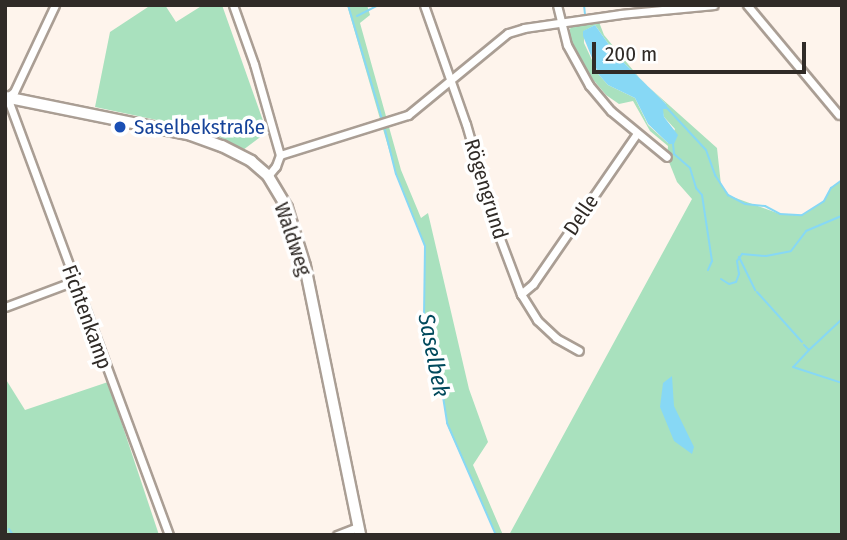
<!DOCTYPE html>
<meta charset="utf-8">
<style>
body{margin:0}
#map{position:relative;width:847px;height:540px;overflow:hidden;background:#fef4ec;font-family:"Fira Sans Condensed",sans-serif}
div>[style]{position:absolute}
.green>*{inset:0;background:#a9e1be}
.water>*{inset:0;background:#87d8f5}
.stream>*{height:2px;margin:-1px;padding:0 1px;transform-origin:1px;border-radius:1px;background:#87d8f5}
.roads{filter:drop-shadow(2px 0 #aa9e94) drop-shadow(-2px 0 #aa9e94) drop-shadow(0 2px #aa9e94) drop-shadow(0 -2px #aa9e94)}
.minor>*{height:7px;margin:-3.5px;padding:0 3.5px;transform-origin:3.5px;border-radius:3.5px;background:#fff}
.secondary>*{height:10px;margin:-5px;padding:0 5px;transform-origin:5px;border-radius:5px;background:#fff}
.dots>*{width:19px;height:19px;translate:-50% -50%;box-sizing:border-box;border:4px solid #fff;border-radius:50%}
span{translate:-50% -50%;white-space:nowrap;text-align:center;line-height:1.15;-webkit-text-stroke:7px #fff;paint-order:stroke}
.transit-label{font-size:21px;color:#164399}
.left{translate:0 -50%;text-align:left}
.street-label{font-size:21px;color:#302b27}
.water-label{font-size:23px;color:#00495c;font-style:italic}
.frame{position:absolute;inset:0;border:7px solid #302b27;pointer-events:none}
.scale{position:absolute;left:592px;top:42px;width:214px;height:32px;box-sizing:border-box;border:4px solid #302b27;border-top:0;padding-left:9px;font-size:21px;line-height:24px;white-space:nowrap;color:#302b27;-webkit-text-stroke:5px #fff;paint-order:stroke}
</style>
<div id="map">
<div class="green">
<div style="clip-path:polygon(151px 5px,165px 5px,176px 22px,203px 5px,222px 5px,267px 132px,243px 150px,218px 136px,190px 127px,95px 107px,110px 32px)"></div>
<div style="clip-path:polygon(347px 5px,367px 5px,370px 15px,360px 23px,401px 170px,421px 218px,428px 213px,469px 389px,488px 442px,473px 465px,503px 535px,496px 535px,448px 427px,435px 355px,424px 316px,425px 246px,396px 174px)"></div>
<div style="clip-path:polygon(evenodd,599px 22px,604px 35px,642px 81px,717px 148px,721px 185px,730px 196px,780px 214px,802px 215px,824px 201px,831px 188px,842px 180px,842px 535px,509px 535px,692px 199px,677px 182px,667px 157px,668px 146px,650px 131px,633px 101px,619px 104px,606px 95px,585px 70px,570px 42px,568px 33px,571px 27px,599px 22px,595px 25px,617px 56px,666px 104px,662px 109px,664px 117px,675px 129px,668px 143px,648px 125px,635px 98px,608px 85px,599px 75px,584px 43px,584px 31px,595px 25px)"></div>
<div style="clip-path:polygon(5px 378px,25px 410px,108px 382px,159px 535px,5px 535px)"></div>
</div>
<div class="water">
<div style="clip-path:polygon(595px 25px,617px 56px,666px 104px,668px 109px,663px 109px,664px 117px,678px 135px,674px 144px,669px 144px,648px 124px,635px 98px,608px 85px,599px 75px,583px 36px,583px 31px)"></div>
<div style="clip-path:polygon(672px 376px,674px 406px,694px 447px,692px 454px,674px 441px,660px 407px,663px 383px)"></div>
</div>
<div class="stream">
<div style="left:348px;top:5px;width:119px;rotate:73.4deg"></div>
<div style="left:584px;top:5px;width:10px;rotate:84deg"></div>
<div style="left:357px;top:16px;width:25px;rotate:-27deg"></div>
<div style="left:667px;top:108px;width:57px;rotate:47.1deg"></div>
<div style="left:706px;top:150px;width:27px;rotate:70deg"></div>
<div style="left:715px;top:175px;width:24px;rotate:57deg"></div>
<div style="left:728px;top:195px;width:19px;rotate:28deg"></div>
<div style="left:745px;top:204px;width:20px;rotate:6deg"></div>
<div style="left:765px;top:206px;width:17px;rotate:28deg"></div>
<div style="left:780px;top:214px;width:22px;rotate:3deg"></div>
<div style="left:802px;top:215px;width:26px;rotate:-32deg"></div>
<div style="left:824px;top:201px;width:15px;rotate:-62deg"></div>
<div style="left:831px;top:188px;width:14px;rotate:-36deg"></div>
<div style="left:385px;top:130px;width:45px;rotate:76deg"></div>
<div style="left:396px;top:174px;width:78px;rotate:68.1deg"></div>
<div style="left:425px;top:246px;width:70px;rotate:90.8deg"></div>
<div style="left:424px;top:316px;width:70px;rotate:76deg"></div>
<div style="left:441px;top:384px;width:39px;rotate:81deg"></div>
<div style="left:447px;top:423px;width:122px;rotate:66.4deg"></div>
<div style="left:673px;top:144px;width:10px;rotate:84deg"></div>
<div style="left:674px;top:154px;width:21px;rotate:41deg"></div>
<div style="left:690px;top:168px;width:21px;rotate:73deg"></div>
<div style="left:696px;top:188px;width:9px;rotate:49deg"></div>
<div style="left:702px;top:195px;width:67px;rotate:81.4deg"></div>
<div style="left:712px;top:261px;width:10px;rotate:114deg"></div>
<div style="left:739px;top:257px;width:37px;rotate:64deg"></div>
<div style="left:721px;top:279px;width:9px;rotate:32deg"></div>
<div style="left:729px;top:284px;width:7px;rotate:-16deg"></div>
<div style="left:736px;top:282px;width:9px;rotate:-69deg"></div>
<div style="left:739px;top:274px;width:13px;rotate:-99deg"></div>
<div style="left:737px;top:261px;width:9px;rotate:-54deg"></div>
<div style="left:742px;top:254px;width:24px;rotate:5deg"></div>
<div style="left:766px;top:256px;width:25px;rotate:-11deg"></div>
<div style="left:791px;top:251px;width:25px;rotate:-53deg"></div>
<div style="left:806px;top:231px;width:39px;rotate:-23deg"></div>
<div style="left:757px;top:292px;width:67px;rotate:48deg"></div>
<div style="left:804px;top:345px;width:7px;rotate:45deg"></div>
<div style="left:809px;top:350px;width:45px;rotate:-43.2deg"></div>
<div style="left:809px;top:350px;width:23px;rotate:133deg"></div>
<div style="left:793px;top:367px;width:52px;rotate:18.1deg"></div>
<div style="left:9px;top:529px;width:7px;rotate:56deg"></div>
</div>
<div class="roads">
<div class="minor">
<div style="left:55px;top:5px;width:96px;rotate:115.2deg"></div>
<div style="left:14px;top:92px;width:9px;rotate:144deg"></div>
<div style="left:7px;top:97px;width:467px;rotate:69.7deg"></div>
<div style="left:233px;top:5px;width:63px;rotate:70.4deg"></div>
<div style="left:254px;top:64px;width:95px;rotate:74.1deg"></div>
<div style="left:280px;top:155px;width:12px;rotate:110deg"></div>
<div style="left:276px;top:166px;width:13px;rotate:129deg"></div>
<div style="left:424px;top:5px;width:126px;rotate:70.6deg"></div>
<div style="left:466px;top:124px;width:108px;rotate:73.9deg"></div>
<div style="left:496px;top:228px;width:71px;rotate:69.3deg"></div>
<div style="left:521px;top:294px;width:31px;rotate:58deg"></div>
<div style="left:537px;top:320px;width:26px;rotate:43deg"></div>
<div style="left:556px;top:338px;width:26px;rotate:29deg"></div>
<div style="left:557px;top:5px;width:41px;rotate:76deg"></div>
<div style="left:567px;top:45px;width:46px;rotate:61.2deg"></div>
<div style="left:589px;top:85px;width:34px;rotate:50deg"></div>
<div style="left:611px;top:111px;width:72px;rotate:39.4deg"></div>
<div style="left:747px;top:5px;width:143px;rotate:50.1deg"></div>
<div style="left:280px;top:155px;width:134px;rotate:-17.4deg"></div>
<div style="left:408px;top:115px;width:129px;rotate:-39.4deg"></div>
<div style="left:508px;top:33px;width:17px;rotate:-17deg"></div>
<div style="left:524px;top:28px;width:98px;rotate:-8.2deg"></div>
<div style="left:621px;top:14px;width:93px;rotate:-5.5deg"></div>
<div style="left:521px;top:294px;width:16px;rotate:-40deg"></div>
<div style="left:533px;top:284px;width:183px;rotate:-55.4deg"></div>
<div style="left:5px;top:307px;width:74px;rotate:-20.6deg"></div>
<div style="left:337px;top:535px;width:22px;rotate:-21deg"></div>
</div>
<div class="secondary">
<div style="left:5px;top:97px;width:190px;rotate:11.5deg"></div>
<div style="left:191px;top:135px;width:33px;rotate:20deg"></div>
<div style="left:222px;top:146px;width:33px;rotate:27deg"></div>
<div style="left:251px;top:161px;width:23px;rotate:41deg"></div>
<div style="left:268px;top:176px;width:37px;rotate:59deg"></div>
<div style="left:287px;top:208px;width:61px;rotate:72.8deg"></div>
<div style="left:305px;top:266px;width:275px;rotate:78.4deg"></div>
</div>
</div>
<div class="dots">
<div style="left:120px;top:127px;background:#1a4fb4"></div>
</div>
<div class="transit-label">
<span class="left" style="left:134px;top:127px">Saselbekstraße</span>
</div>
<div class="street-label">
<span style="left:486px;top:189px;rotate:73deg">Rögengrund</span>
<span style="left:581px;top:215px;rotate:-56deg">Delle</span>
<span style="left:293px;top:239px;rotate:71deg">Waldweg</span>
<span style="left:87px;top:317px;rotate:70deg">Fichtenkamp</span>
</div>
<div class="water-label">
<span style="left:434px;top:355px;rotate:79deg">Saselbek</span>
</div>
<div class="frame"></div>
<div class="scale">200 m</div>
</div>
